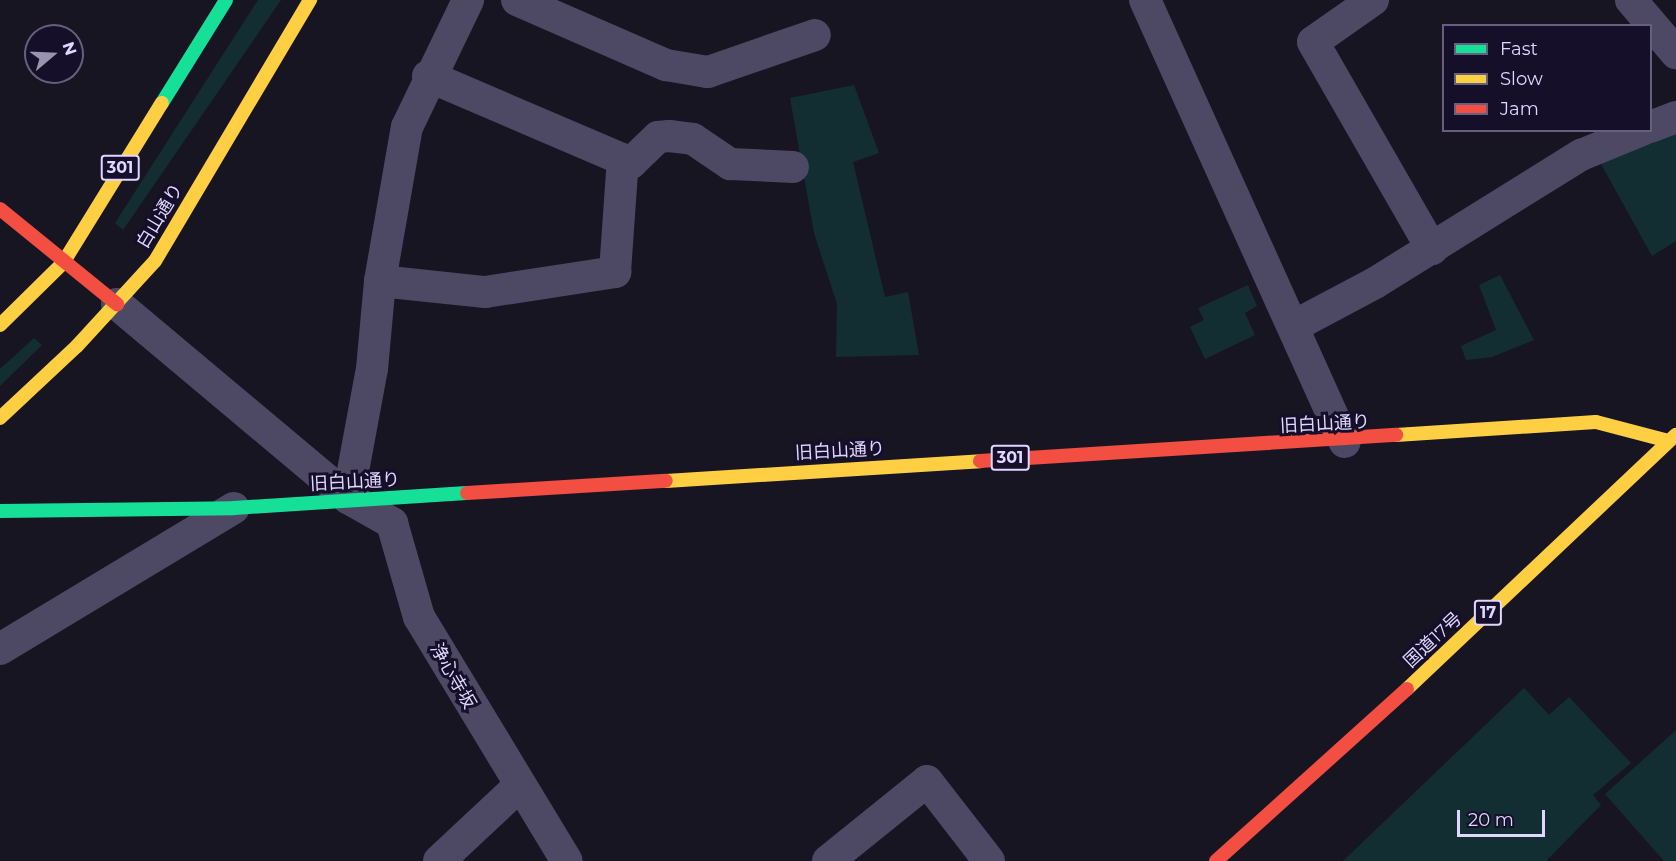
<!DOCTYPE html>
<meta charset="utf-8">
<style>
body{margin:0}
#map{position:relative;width:1676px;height:861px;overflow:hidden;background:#181523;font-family:Montserrat,"Noto Sans JP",sans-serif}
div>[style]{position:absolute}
.green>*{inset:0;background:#122e32}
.street>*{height:32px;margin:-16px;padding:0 16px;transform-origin:16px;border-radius:16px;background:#4d4964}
.fast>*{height:14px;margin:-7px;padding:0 7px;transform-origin:7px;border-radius:7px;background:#16e098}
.slow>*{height:14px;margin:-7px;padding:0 7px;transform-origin:7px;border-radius:7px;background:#ffcf43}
.jam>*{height:14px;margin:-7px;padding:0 7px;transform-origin:7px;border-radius:7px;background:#f24e42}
span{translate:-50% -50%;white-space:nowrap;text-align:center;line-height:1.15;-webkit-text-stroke:6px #150f29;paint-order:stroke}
.shield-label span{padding:2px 4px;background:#150f29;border:2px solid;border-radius:4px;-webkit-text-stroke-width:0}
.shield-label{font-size:16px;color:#dfd7ff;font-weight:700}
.street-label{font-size:18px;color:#dfd7ff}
.legend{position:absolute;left:1442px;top:24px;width:210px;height:108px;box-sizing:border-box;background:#150f29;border:2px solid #665f7f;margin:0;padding:8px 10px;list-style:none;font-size:18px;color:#dfd7ff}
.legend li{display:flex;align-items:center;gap:12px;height:30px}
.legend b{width:30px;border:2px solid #665f7f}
.north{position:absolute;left:24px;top:24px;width:60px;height:60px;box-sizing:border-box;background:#150f29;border:2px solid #665f7f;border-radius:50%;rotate:71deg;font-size:16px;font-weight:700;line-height:24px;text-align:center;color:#dfd7ff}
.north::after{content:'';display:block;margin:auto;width:21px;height:27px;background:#9993b2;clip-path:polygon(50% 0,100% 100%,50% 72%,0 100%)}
.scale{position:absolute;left:1457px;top:810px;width:88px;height:27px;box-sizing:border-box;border:3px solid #dfd7ff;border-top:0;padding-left:8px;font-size:18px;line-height:21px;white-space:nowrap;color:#dfd7ff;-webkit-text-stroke:4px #150f29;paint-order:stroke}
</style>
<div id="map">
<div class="green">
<div style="clip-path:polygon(258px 0,281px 0,123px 230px,115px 223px)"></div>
<div style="clip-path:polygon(854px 85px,879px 153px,853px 162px,885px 297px,908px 292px,919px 355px,836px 357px,837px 304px,814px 233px,790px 98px)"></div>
<div style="clip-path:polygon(1676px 130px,1676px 241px,1652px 256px,1601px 164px)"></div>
<div style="clip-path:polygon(1500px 275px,1534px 340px,1492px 357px,1466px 360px,1461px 346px,1496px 330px,1479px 285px)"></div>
<div style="clip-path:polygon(1248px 285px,1257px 306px,1245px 313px,1255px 335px,1205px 359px,1190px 327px,1204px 320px,1198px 308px)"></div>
<div style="clip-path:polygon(34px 338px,42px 345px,0 386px,0 369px)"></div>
<div style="clip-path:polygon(1524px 688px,1549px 715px,1569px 697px,1631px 763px,1593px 795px,1601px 805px,1546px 861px,1343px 861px)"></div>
<div style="clip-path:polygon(1676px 730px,1676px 861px,1664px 861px,1605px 794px)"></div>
</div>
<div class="street">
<div style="left:517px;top:0;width:163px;rotate:23.6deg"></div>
<div style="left:666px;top:65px;width:43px;rotate:9.5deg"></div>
<div style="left:708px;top:72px;width:113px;rotate:-19.1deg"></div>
<div style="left:1145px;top:0;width:485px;rotate:65.7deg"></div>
<div style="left:1373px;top:0;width:73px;rotate:145deg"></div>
<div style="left:1313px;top:42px;width:239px;rotate:60.1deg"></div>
<div style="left:1631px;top:0;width:70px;rotate:49.7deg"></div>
<div style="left:428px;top:76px;width:221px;rotate:23.2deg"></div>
<div style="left:631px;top:163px;width:37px;rotate:-44deg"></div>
<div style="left:658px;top:137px;width:11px;rotate:-5deg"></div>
<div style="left:669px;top:136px;width:24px;rotate:7deg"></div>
<div style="left:693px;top:139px;width:45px;rotate:34deg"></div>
<div style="left:730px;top:164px;width:63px;rotate:2.7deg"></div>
<div style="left:1650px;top:127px;width:28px;rotate:-21deg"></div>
<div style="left:380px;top:281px;width:106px;rotate:6deg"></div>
<div style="left:485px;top:292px;width:132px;rotate:-8.7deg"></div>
<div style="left:615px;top:272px;width:113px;rotate:-86deg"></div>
<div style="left:117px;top:304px;width:302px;rotate:40deg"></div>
<div style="left:348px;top:498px;width:51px;rotate:29.6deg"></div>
<div style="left:392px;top:523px;width:98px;rotate:74deg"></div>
<div style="left:419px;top:617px;width:285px;rotate:58.8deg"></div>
<div style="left:1294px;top:326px;width:92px;rotate:-28deg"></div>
<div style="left:1375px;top:283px;width:243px;rotate:-31.9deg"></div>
<div style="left:1581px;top:155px;width:66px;rotate:-22.3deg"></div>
<div style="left:348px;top:498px;width:131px;rotate:-79.5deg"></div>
<div style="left:372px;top:369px;width:88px;rotate:-84.8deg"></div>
<div style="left:380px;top:281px;width:156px;rotate:-80.1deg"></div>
<div style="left:407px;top:127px;width:141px;rotate:-64.3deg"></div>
<div style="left:0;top:649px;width:273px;rotate:-31.1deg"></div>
<div style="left:439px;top:861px;width:108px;rotate:-43.1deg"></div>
<div style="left:828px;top:861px;width:127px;rotate:-38.9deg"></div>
<div style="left:927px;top:781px;width:101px;rotate:52.2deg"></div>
</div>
<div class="fast">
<div style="left:162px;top:103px;width:121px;rotate:-58.1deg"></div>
<div style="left:0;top:511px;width:234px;rotate:-0.7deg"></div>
<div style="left:234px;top:508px;width:233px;rotate:-3.7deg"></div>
</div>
<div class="slow">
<div style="left:0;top:325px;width:88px;rotate:-44.5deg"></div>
<div style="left:63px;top:263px;width:188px;rotate:-58.3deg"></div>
<div style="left:0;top:418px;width:105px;rotate:-43.1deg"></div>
<div style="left:77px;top:346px;width:115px;rotate:-47.5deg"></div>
<div style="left:155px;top:261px;width:304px;rotate:-59.3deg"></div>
<div style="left:1396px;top:435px;width:200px;rotate:-3.7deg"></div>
<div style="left:1596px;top:422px;width:75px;rotate:14.6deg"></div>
<div style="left:666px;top:481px;width:315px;rotate:-3.6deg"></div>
<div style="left:1407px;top:689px;width:370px;rotate:-43.4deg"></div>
</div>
<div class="jam">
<div style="left:0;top:209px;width:151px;rotate:39.1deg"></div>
<div style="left:980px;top:461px;width:417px;rotate:-3.6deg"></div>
<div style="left:467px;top:493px;width:199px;rotate:-3.5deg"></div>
<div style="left:1216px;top:861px;width:257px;rotate:-42deg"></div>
</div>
<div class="shield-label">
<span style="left:120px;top:168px">301</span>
<span style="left:1010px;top:458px">301</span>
<span style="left:1488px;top:613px">17</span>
</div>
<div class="street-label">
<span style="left:160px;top:216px;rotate:-59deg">白山通り</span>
<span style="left:1325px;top:424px;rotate:-3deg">旧白山通り</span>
<span style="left:840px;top:451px;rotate:-3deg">旧白山通り</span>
<span style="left:355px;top:482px;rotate:-3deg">旧白山通り</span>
<span style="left:1433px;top:640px;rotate:-43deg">国道17号</span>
<span style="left:453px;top:676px;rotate:60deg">浄心寺坂</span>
</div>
<ul class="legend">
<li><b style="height:8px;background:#16e098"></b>Fast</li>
<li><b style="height:8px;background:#ffcf43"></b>Slow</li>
<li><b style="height:8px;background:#f24e42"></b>Jam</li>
</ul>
<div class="north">N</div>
<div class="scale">20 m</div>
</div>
